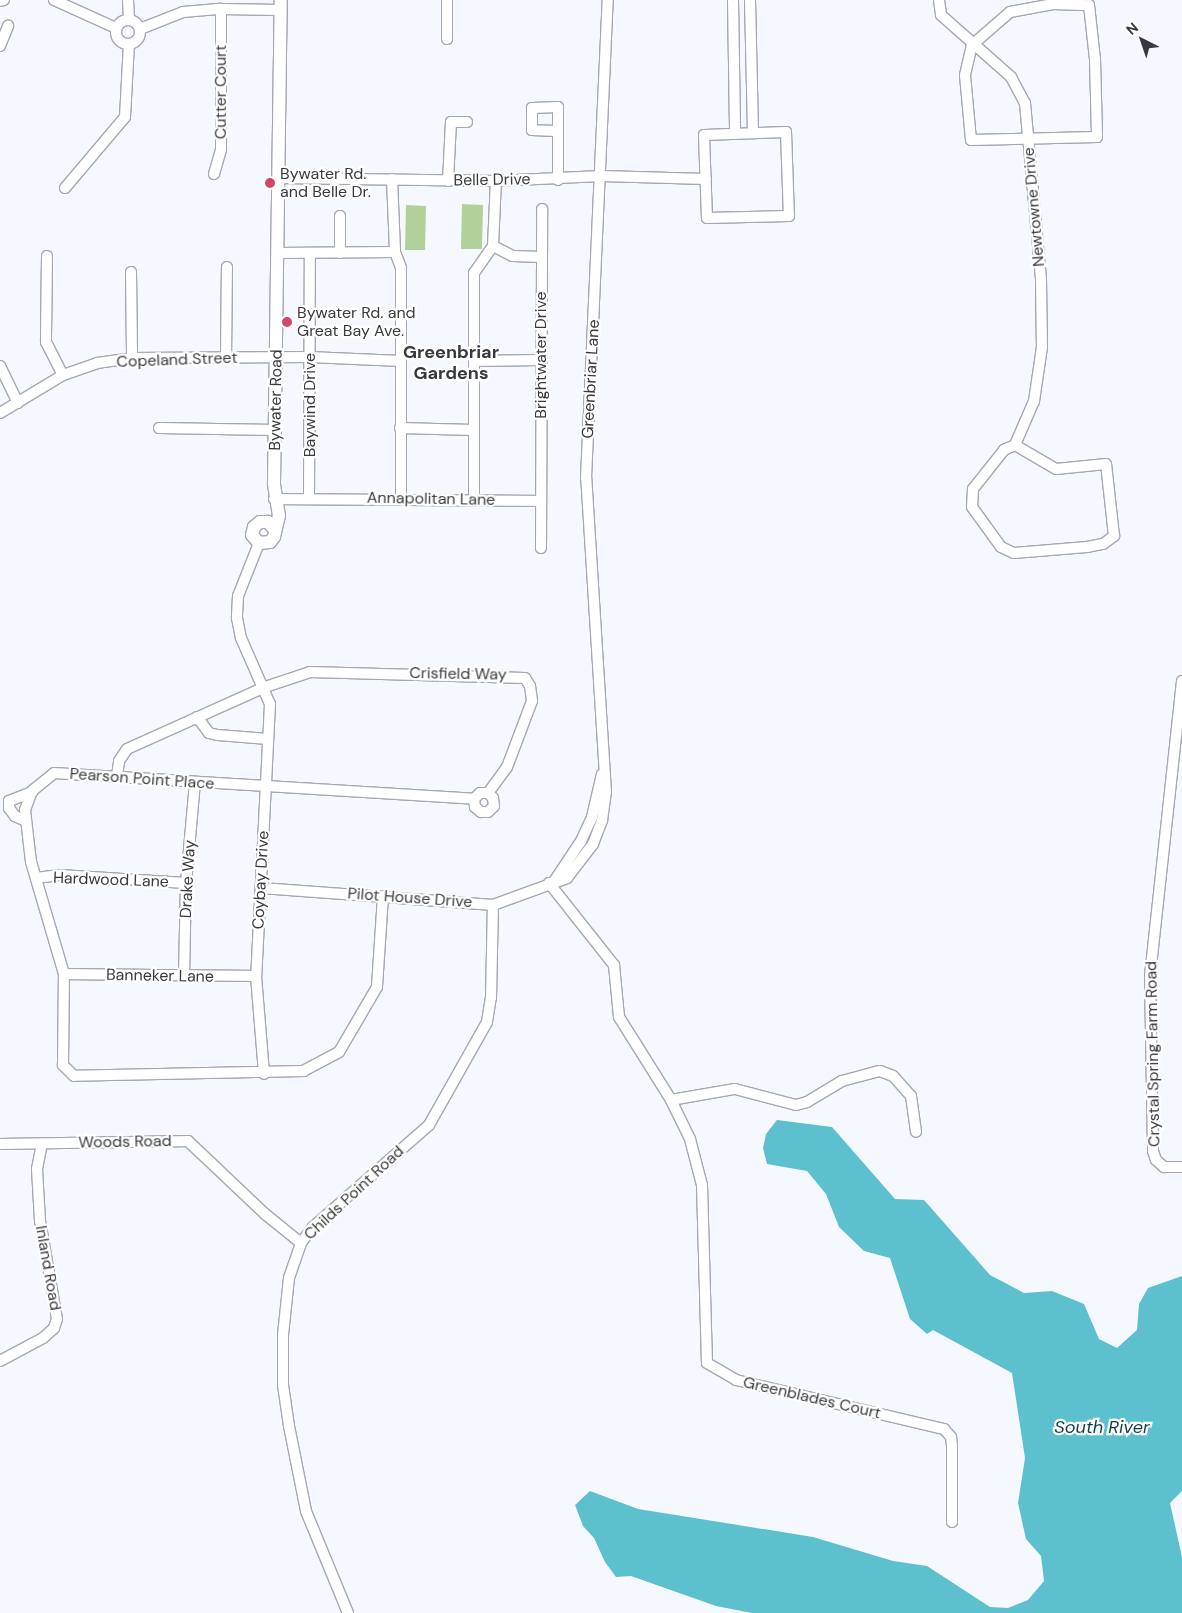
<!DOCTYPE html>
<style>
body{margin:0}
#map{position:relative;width:1182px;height:1613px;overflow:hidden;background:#f6f8ff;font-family:"DM Sans",sans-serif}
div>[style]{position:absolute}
.green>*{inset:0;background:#b2d09a}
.water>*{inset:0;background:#5cc0ce}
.roads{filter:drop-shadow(1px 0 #a5a8b3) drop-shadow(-1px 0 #a5a8b3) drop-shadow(0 1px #a5a8b3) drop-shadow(0 -1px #a5a8b3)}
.minor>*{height:10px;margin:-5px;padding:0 5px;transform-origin:5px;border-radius:5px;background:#fff}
.minor>.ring{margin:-5px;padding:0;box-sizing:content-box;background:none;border:10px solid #fff;border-radius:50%}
.tertiary>*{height:12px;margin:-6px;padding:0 6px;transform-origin:6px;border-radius:6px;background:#fff}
.dots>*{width:14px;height:14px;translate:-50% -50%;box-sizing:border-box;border:2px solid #fff;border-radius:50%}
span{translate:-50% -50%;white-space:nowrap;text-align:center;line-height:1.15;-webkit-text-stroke:4.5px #fff;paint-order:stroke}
.street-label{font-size:16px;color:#38393d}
.poi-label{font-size:16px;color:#38393d}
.left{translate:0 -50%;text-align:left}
.neighbourhood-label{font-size:18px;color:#38393d;font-weight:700}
.water-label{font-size:18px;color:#0f3e44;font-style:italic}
.north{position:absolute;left:1117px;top:15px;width:50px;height:50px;-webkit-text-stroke:4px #fff;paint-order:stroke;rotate:319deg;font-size:14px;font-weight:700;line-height:20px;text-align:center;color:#38393d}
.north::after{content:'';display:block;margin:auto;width:18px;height:22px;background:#38393d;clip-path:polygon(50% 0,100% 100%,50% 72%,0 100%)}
</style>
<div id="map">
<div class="green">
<div style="clip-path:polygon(462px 204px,483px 205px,482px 249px,461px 249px)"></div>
<div style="clip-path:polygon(406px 205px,426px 206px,425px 250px,405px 250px)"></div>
</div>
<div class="water">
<div style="clip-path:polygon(777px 1120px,832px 1127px,895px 1199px,924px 1200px,990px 1275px,1024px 1293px,1052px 1291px,1084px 1304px,1099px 1339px,1117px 1348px,1137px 1330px,1139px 1304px,1148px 1288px,1182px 1276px,1182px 1491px,1170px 1503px,1182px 1557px,1182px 1613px,752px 1613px,716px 1606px,631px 1576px,616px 1577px,605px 1562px,594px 1538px,583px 1526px,575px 1505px,590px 1491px,638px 1509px,813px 1537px,893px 1561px,927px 1566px,990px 1607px,1008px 1608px,1028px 1600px,1044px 1581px,1041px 1556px,1026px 1539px,1018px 1503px,1025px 1458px,1012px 1373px,933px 1330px,927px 1334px,910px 1319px,890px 1258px,864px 1251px,839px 1227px,826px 1194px,807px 1171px,767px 1164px,763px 1148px,766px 1134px)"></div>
</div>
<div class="roads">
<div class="minor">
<div style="left:54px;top:0;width:68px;rotate:24.3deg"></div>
<div style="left:128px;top:0;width:19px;rotate:87deg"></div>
<div style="left:447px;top:0;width:39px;rotate:90deg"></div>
<div style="left:733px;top:0;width:134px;rotate:89.1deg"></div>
<div style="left:750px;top:0;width:133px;rotate:88.7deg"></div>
<div style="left:939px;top:0;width:15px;rotate:82deg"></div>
<div style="left:941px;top:15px;width:94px;rotate:41.5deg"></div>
<div style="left:1011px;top:77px;width:30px;rotate:62deg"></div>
<div style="left:1025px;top:103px;width:177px;rotate:84.8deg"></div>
<div style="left:1041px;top:279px;width:68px;rotate:89.2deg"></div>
<div style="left:1042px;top:347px;width:55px;rotate:98.4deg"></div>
<div style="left:1034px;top:401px;width:48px;rotate:113.4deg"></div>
<div style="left:1015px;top:445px;width:12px;rotate:156deg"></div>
<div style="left:1004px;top:450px;width:50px;rotate:128.5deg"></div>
<div style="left:973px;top:489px;width:18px;rotate:93deg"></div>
<div style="left:972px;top:507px;width:49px;rotate:54.1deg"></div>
<div style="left:1001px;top:547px;width:14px;rotate:25deg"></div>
<div style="left:1014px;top:553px;width:73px;rotate:-4.7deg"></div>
<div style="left:1087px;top:547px;width:16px;rotate:-11deg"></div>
<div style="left:1103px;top:544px;width:14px;rotate:-36deg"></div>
<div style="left:1114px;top:536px;width:72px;rotate:-96.3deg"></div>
<div style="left:1106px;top:464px;width:50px;rotate:174.3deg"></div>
<div style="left:1056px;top:469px;width:48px;rotate:-149.7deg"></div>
<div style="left:0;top:1px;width:4px;rotate:-14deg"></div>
<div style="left:1053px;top:4px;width:36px;rotate:2deg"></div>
<div style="left:1089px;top:5px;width:54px;rotate:83.7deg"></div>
<div style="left:1095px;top:59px;width:78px;rotate:88.5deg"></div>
<div style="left:1097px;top:137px;width:126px;rotate:178.6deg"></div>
<div style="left:971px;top:140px;width:65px;rotate:-95.3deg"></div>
<div style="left:965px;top:75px;width:31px;rotate:-77deg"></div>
<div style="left:972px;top:45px;width:50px;rotate:-41deg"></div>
<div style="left:1010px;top:12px;width:44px;rotate:-10.5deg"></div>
<div class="ring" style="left:116px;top:20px;width:14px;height:14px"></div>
<div style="left:140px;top:29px;width:46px;rotate:-21.6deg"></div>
<div style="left:183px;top:12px;width:38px;rotate:-5deg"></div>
<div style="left:221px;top:9px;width:59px;rotate:1deg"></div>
<div style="left:0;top:46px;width:22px;rotate:-68deg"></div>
<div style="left:557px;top:131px;width:25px;rotate:-178deg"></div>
<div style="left:532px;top:130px;width:22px;rotate:-90deg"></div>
<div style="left:532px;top:108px;width:26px;rotate:-2deg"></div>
<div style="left:558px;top:107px;width:73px;rotate:90deg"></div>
<div style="left:786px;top:132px;width:84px;rotate:88deg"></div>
<div style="left:789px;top:216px;width:82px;rotate:178.6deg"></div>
<div style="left:707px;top:218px;width:83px;rotate:-92.1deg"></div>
<div style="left:704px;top:135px;width:82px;rotate:-2.1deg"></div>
<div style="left:214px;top:174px;width:26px;rotate:-74deg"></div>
<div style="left:221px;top:149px;width:140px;rotate:-90deg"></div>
<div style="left:279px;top:178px;width:217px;rotate:0.8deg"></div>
<div style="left:496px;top:181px;width:105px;rotate:-2.7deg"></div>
<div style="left:601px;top:176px;width:105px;rotate:1.6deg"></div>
<div style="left:392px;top:179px;width:73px;rotate:87.6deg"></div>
<div style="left:395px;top:252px;width:17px;rotate:69deg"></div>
<div style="left:401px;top:268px;width:231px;rotate:90deg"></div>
<div style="left:448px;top:181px;width:59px;rotate:-87.1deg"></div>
<div style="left:451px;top:122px;width:16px"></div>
<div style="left:65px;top:188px;width:93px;rotate:-49.8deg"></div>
<div style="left:125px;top:117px;width:73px;rotate:-86.9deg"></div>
<div style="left:340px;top:216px;width:37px;rotate:90deg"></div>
<div style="left:493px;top:246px;width:22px;rotate:27deg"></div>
<div style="left:513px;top:256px;width:29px;rotate:2deg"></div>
<div style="left:277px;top:253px;width:118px;rotate:-0.5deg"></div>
<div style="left:47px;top:256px;width:86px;rotate:90.7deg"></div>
<div style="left:46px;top:342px;width:37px;rotate:63deg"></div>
<div style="left:131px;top:272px;width:86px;rotate:89.3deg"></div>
<div style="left:226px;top:358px;width:91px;rotate:-89.4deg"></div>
<div style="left:474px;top:361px;width:66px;rotate:-0.9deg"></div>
<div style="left:0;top:366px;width:41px;rotate:64.1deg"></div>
<div style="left:0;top:413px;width:74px;rotate:-31.1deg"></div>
<div style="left:63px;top:375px;width:36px;rotate:-19deg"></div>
<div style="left:97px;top:363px;width:35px;rotate:-8deg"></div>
<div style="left:132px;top:358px;width:177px;rotate:-0.3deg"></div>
<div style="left:309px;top:357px;width:92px;rotate:2.5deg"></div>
<div style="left:159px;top:428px;width:117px;rotate:1deg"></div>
<div style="left:400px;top:428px;width:73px;rotate:1.6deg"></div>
<div style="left:309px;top:498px;width:245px;rotate:-89.8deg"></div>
<div style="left:274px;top:499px;width:266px;rotate:0.4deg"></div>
<div style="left:474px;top:499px;width:226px;rotate:-90deg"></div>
<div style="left:474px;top:273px;width:33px;rotate:-55deg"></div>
<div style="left:493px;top:246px;width:65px;rotate:-87.4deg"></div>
<div style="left:259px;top:543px;width:57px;rotate:111.6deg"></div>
<div style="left:238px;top:596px;width:22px;rotate:93deg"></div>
<div style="left:237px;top:618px;width:20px;rotate:79deg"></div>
<div style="left:241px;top:638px;width:72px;rotate:66.3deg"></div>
<div style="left:270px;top:704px;width:272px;rotate:92.9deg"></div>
<div style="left:256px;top:976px;width:98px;rotate:85.3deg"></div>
<div style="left:541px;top:548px;width:339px;rotate:-89.8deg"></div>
<div style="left:1182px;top:681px;width:297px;rotate:96.2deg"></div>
<div style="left:1150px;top:976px;width:175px;rotate:89deg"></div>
<div style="left:1153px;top:1151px;width:9px;rotate:72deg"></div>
<div style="left:1156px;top:1160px;width:11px;rotate:41deg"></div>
<div style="left:1164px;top:1167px;width:18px"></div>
<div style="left:197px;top:717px;width:20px;rotate:53deg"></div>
<div style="left:209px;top:733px;width:9px;rotate:13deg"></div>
<div style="left:218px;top:735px;width:50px;rotate:4.6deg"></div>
<div style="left:117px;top:776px;width:15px;rotate:-82deg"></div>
<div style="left:119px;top:761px;width:14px;rotate:-56deg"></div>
<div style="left:127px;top:749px;width:151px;rotate:-24.2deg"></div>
<div style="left:265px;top:687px;width:47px;rotate:-18.4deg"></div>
<div style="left:310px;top:672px;width:215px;rotate:1.6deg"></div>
<div style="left:525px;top:678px;width:9px;rotate:58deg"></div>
<div style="left:530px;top:686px;width:15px;rotate:82deg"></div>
<div style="left:532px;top:701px;width:71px;rotate:110.7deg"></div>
<div style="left:507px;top:767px;width:32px;rotate:126deg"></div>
<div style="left:26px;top:821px;width:12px;rotate:-156deg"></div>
<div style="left:15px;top:816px;width:10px;rotate:-127deg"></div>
<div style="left:9px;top:808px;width:7px;rotate:-90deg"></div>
<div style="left:9px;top:801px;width:25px;rotate:-21deg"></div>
<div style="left:36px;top:878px;width:24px;rotate:-7deg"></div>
<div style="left:60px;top:875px;width:126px;rotate:3.6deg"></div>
<div style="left:555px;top:880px;width:47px;rotate:-56.3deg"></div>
<div style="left:581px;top:841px;width:26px;rotate:-65deg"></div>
<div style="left:592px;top:817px;width:44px;rotate:-76.9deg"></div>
<div style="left:549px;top:883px;width:105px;rotate:51.6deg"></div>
<div style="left:614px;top:965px;width:52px;rotate:84.5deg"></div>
<div style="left:619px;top:1017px;width:98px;rotate:57.9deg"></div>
<div style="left:671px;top:1100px;width:43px;rotate:64deg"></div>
<div style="left:690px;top:1139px;width:48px;rotate:75.4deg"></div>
<div style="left:702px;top:1185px;width:178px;rotate:88.4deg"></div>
<div style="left:707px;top:1363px;width:34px;rotate:30deg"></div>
<div style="left:736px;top:1380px;width:214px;rotate:13.3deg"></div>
<div style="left:944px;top:1429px;width:11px;rotate:49deg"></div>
<div style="left:951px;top:1437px;width:8px;rotate:83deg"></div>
<div style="left:952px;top:1445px;width:77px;rotate:90deg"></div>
<div style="left:261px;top:888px;width:233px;rotate:4.2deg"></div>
<div style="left:493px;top:905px;width:79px;rotate:-20deg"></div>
<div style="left:567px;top:878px;width:43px;rotate:-52.6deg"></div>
<div style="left:593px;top:844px;width:26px;rotate:-69deg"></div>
<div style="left:602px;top:820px;width:28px;rotate:-82deg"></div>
<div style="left:606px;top:792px;width:315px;rotate:-93.6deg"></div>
<div style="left:586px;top:478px;width:479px;rotate:-87.4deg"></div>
<div style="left:383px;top:896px;width:91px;rotate:93.8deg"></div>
<div style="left:377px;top:987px;width:75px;rotate:120.3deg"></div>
<div style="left:339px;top:1052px;width:40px;rotate:152deg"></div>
<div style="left:304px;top:1071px;width:230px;rotate:178.8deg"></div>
<div style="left:74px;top:1076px;width:16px;rotate:-135deg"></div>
<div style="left:63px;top:1065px;width:91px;rotate:-89.4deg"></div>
<div style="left:64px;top:974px;width:117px;rotate:-106.4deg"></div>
<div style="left:31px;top:862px;width:52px;rotate:-96.6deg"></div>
<div style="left:25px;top:810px;width:20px;rotate:-70deg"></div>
<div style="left:32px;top:791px;width:28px;rotate:-39deg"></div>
<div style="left:54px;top:773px;width:421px;rotate:3.5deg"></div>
<div style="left:474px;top:799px;width:8px;rotate:83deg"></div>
<div style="left:475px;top:807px;width:8px;rotate:40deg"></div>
<div style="left:481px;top:812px;width:7px"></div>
<div style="left:488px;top:812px;width:8px;rotate:-45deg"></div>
<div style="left:494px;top:806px;width:8px;rotate:-97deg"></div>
<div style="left:493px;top:798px;width:7px;rotate:-135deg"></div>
<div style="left:488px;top:793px;width:8px;rotate:180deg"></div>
<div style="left:480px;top:793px;width:8px;rotate:135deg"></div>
<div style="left:64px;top:974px;width:192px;rotate:0.6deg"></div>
<div style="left:184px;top:976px;width:93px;rotate:-88.8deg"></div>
<div style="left:186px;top:883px;width:101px;rotate:-84.9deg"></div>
<div style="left:671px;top:1100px;width:65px;rotate:-9.8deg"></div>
<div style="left:735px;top:1089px;width:63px;rotate:14.7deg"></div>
<div style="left:796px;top:1105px;width:11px;rotate:-15deg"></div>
<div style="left:807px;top:1102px;width:41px;rotate:-31deg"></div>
<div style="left:842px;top:1081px;width:39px;rotate:-15deg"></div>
<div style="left:880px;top:1071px;width:14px;rotate:21deg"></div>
<div style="left:893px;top:1076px;width:27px;rotate:48deg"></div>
<div style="left:911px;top:1096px;width:36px;rotate:82deg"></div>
<div style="left:0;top:1144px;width:188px;rotate:-0.9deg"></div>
<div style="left:188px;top:1141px;width:106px;rotate:43.5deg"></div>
<div style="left:265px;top:1214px;width:46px;rotate:38.9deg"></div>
<div style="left:0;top:1361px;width:49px;rotate:-28.1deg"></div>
<div style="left:43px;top:1338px;width:15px;rotate:-42deg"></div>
<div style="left:54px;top:1328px;width:9px;rotate:-72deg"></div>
<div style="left:57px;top:1319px;width:99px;rotate:-99.8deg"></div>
<div style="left:40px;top:1221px;width:52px;rotate:-93.3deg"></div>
<div style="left:37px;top:1169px;width:26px;rotate:-79deg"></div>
<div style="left:348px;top:1613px;width:110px;rotate:-112.4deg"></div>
<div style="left:306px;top:1511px;width:87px;rotate:-101.3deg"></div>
<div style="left:289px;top:1426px;width:41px;rotate:-98.3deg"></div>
<div style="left:283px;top:1385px;width:50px;rotate:-90deg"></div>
<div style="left:283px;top:1335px;width:57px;rotate:-84deg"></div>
<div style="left:289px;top:1278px;width:37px;rotate:-71deg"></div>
<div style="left:301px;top:1243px;width:20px;rotate:-53deg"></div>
<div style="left:313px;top:1227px;width:154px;rotate:-41.3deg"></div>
<div style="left:429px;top:1125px;width:118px;rotate:-60.6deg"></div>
<div style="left:487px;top:1022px;width:24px;rotate:-81deg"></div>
<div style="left:491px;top:998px;width:93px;rotate:-88.8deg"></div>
</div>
<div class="tertiary">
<div style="left:275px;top:530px;width:11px;rotate:-131deg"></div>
<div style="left:268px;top:522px;width:8px;rotate:180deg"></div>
<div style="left:260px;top:522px;width:8px;rotate:140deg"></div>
<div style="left:254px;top:527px;width:8px;rotate:104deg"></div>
<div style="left:252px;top:535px;width:11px;rotate:49deg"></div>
<div style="left:259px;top:543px;width:11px;rotate:-5deg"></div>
<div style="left:270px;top:542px;width:6px;rotate:-51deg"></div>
<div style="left:274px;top:537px;width:22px;rotate:-77deg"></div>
<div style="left:279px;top:516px;width:33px;rotate:-99deg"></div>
<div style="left:274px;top:483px;width:483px;rotate:-89.2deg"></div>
</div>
</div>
<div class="dots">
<div style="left:270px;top:183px;background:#d4456a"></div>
<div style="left:287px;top:322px;background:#d4456a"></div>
</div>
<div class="street-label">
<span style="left:221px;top:92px;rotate:-90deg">Cutter Court</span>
<span style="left:492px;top:180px;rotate:-1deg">Belle Drive</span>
<span style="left:1034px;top:207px;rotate:-95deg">Newtowne Drive</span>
<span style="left:541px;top:355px;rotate:-90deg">Brightwater Drive</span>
<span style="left:177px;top:360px;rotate:-2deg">Copeland Street</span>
<span style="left:591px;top:379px;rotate:-87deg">Greenbriar Lane</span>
<span style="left:276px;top:400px;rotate:-89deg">Bywater Road</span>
<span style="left:310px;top:405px;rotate:-90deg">Baywind Drive</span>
<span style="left:431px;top:499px;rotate:1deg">Annapolitan Lane</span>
<span style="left:458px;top:674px;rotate:1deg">Crisfield Way</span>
<span style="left:142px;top:779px;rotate:4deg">Pearson Point Place</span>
<span style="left:188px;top:879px;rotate:-87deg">Drake Way</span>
<span style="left:111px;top:880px;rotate:2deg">Hardwood Lane</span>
<span style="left:261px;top:880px;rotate:-87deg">Coybay Drive</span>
<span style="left:410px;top:898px;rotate:4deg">Pilot House Drive</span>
<span style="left:160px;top:976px;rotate:1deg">Banneker Lane</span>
<span style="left:1153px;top:1054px;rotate:-91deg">Crystal Spring Farm Road</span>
<span style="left:125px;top:1142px;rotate:-1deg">Woods Road</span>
<span style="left:354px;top:1193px;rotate:-43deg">Childs Point Road</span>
<span style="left:48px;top:1268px;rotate:80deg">Inland Road</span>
<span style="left:812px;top:1398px;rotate:13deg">Greenblades Court</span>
</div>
<div class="poi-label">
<span class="left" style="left:280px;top:183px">Bywater Rd.<br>and Belle Dr.</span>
<span class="left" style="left:297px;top:322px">Bywater Rd. and<br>Great Bay Ave.</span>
</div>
<div class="neighbourhood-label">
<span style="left:451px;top:363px">Greenbriar<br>Gardens</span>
</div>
<div class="water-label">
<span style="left:1102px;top:1427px">South River</span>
</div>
<div class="north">N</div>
</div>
